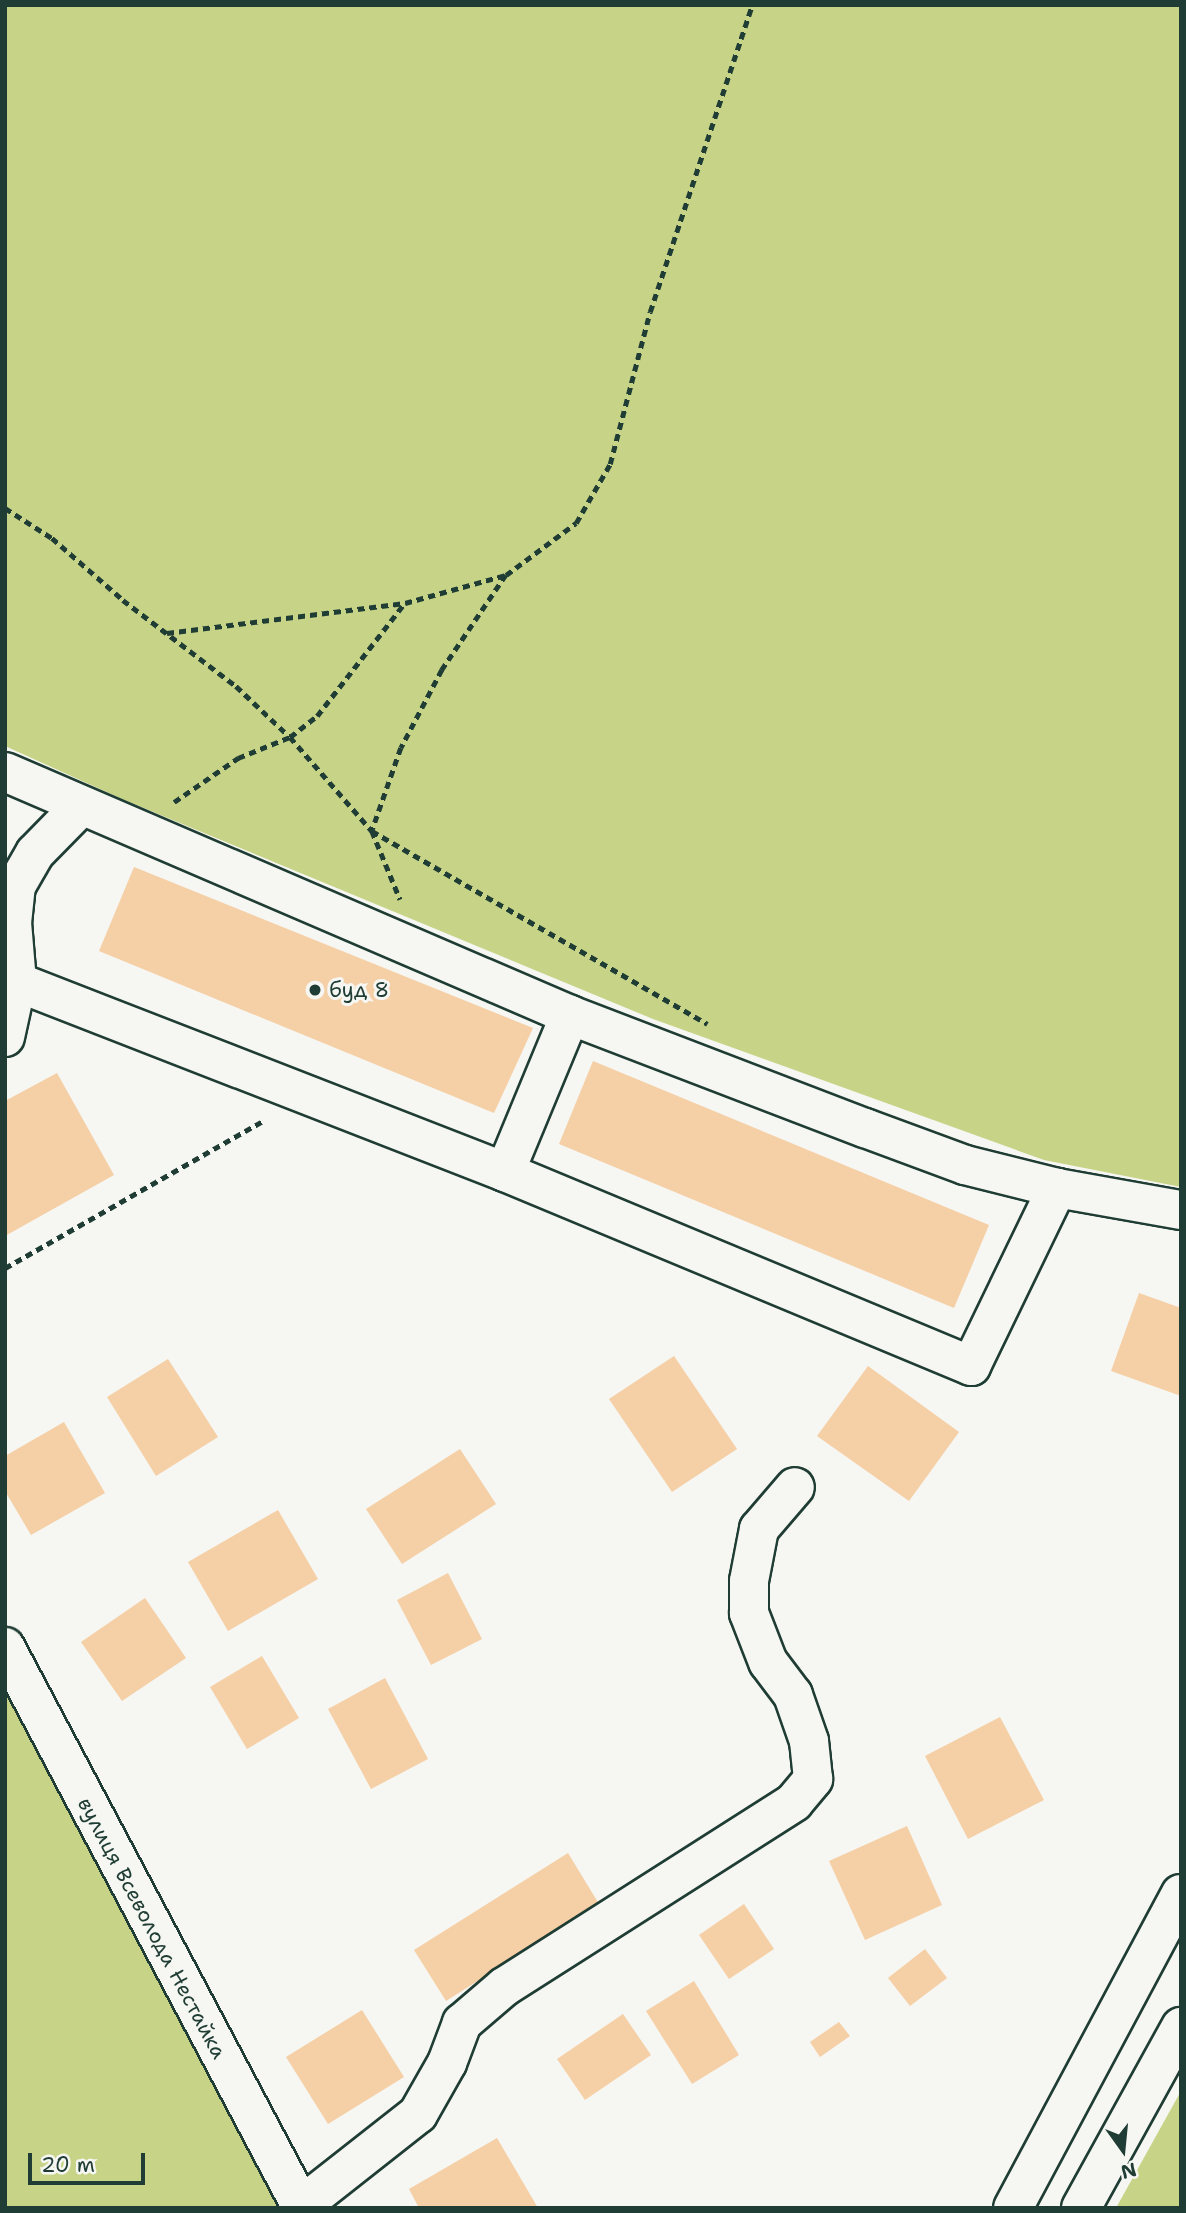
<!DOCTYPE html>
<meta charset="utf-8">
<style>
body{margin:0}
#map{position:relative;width:1186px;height:2213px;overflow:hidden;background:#f6f6f2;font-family:"Shantell Sans",sans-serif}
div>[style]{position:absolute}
.green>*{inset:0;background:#c7d386}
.building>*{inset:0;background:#f5cfa5}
.path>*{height:4.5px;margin-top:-2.25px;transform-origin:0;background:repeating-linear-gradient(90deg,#1f3d34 0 7px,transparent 0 12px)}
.roads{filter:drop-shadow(2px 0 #1f3d34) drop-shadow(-2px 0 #1f3d34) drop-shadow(0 2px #1f3d34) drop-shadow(0 -2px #1f3d34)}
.minor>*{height:38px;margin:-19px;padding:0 19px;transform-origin:19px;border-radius:19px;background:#f6f6f2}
.dots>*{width:19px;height:19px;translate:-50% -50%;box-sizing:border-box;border:4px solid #f6f6f2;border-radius:50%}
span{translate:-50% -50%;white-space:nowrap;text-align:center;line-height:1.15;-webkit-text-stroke:6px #f6f6f2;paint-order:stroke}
.poi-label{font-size:21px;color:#1f3d34}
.left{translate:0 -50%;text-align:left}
.street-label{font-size:21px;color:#1f3d34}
.frame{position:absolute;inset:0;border:7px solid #1f3d34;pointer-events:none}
.north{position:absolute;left:1088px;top:2115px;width:70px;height:70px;-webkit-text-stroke:5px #f6f6f2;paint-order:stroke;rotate:165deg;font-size:19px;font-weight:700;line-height:28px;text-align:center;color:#1f3d34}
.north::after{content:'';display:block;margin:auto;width:24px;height:32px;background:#1f3d34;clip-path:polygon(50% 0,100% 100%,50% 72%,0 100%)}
.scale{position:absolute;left:28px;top:2153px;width:117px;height:32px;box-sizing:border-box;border:4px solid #1f3d34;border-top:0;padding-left:9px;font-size:21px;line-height:24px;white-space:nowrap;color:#1f3d34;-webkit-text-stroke:5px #f6f6f2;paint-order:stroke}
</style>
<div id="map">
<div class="green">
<div style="clip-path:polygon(5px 5px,1181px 5px,1181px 1187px,1044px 1160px,653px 1019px,122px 799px,5px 746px)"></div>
<div style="clip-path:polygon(5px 1684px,146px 1955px,281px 2208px,5px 2208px)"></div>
<div style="clip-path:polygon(1181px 2091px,1181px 2208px,1116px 2208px)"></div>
</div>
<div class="building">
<div style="clip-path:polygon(134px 867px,533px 1028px,494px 1113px,99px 951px)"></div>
<div style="clip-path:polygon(593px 1061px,989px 1225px,954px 1308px,559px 1144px)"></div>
<div style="clip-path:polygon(57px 1073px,114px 1175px,5px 1236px,5px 1101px)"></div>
<div style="clip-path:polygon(1139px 1293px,1181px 1308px,1181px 1396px,1111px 1371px)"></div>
<div style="clip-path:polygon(674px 1356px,737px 1449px,672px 1492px,609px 1399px)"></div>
<div style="clip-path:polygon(168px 1359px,218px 1437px,156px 1476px,107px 1397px)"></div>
<div style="clip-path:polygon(868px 1366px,959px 1432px,909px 1501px,817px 1436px)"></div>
<div style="clip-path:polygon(64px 1422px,105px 1493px,31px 1535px,5px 1491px,5px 1456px)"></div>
<div style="clip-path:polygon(460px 1449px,496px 1504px,402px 1564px,366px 1509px)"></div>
<div style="clip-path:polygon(278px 1510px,318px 1579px,228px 1631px,188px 1562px)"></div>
<div style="clip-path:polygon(448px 1573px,482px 1639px,431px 1665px,397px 1600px)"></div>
<div style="clip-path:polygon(145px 1598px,186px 1658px,122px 1701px,81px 1642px)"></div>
<div style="clip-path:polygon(262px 1656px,299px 1718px,247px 1749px,210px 1687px)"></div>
<div style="clip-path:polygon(385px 1678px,428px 1759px,371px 1789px,328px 1709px)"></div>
<div style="clip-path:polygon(1000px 1717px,1044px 1800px,968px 1839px,925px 1756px)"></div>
<div style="clip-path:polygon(907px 1826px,942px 1905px,865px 1940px,829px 1861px)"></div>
<div style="clip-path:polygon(568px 1853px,599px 1904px,446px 2001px,414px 1950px)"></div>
<div style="clip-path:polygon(744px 1904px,774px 1949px,729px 1979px,699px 1935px)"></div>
<div style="clip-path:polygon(925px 1949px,947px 1978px,910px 2006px,888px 1978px)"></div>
<div style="clip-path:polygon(694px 1981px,739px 2055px,692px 2084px,646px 2011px)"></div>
<div style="clip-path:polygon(362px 2010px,404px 2077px,328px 2124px,286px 2057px)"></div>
<div style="clip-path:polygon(623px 2014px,651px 2055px,585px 2100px,557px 2059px)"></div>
<div style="clip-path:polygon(839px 2022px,850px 2036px,820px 2057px,810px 2042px)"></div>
<div style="clip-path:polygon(497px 2138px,538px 2208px,419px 2208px,409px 2189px)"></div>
</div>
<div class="path">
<div style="left:5px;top:508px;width:56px;rotate:32.6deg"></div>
<div style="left:52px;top:538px;width:94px;rotate:41.1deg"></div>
<div style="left:123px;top:600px;width:142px;rotate:37.3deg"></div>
<div style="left:236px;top:686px;width:74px;rotate:43.4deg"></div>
<div style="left:290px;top:737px;width:125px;rotate:48.9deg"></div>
<div style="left:372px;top:831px;width:74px;rotate:67.6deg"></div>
<div style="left:506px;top:575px;width:115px;rotate:124deg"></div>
<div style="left:442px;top:670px;width:88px;rotate:117.7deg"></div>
<div style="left:401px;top:748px;width:88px;rotate:109.3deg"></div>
<div style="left:372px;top:831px;width:387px;rotate:29.9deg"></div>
<div style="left:167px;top:633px;width:240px;rotate:-7.2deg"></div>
<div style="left:405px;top:603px;width:105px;rotate:-15.5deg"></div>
<div style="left:506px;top:575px;width:87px;rotate:-36.6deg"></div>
<div style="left:576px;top:523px;width:68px;rotate:-60deg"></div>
<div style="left:610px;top:464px;width:157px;rotate:-75.3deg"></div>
<div style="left:650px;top:312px;width:324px;rotate:-71.6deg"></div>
<div style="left:174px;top:802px;width:78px;rotate:-34.5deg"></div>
<div style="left:238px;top:758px;width:56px;rotate:-22deg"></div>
<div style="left:290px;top:737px;width:34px;rotate:-38deg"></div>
<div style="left:317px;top:716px;width:142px;rotate:-52.2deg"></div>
<div style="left:5px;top:1268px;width:297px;rotate:-29.7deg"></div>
</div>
<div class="roads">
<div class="minor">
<div style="left:5px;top:772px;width:615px;rotate:23.27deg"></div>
<div style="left:570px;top:1015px;width:316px;rotate:21deg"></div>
<div style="left:865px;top:1128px;width:107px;rotate:20.3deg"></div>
<div style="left:965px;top:1165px;width:95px;rotate:14deg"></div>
<div style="left:1057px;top:1188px;width:126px;rotate:10.1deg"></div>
<div style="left:17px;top:982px;width:524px;rotate:21.27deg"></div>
<div style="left:505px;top:1172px;width:505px;rotate:22.6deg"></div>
<div style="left:971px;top:1366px;width:198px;rotate:-64.2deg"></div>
<div style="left:5px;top:1037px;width:56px;rotate:-77.7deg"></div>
<div style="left:17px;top:982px;width:59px;rotate:-94.8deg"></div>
<div style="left:12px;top:923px;width:37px;rotate:-84deg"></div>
<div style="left:16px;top:886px;width:38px;rotate:-60deg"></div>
<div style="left:35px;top:853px;width:66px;rotate:-45.6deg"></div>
<div style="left:505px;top:1172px;width:170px;rotate:-67.5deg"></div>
<div style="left:5px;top:1647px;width:635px;rotate:62.1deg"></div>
<div style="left:301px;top:2206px;width:149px;rotate:-38.2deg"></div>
<div style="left:418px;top:2114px;width:59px;rotate:-60.4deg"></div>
<div style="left:447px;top:2063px;width:43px;rotate:-69.4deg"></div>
<div style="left:462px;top:2023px;width:55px;rotate:-40.6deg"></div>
<div style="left:504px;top:1987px;width:344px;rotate:-32.5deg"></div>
<div style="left:794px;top:1802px;width:30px;rotate:-50deg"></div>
<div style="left:813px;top:1779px;width:38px;rotate:-96deg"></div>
<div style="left:809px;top:1741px;width:49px;rotate:-109.2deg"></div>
<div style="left:793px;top:1695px;width:41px;rotate:-127.1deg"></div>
<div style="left:768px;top:1662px;width:53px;rotate:-111.2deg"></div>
<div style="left:749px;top:1613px;width:32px;rotate:-90deg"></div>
<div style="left:749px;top:1581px;width:53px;rotate:-79.1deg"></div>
<div style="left:759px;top:1529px;width:55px;rotate:-49.4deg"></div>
<div style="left:1013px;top:2208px;width:356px;rotate:-61.9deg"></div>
<div style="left:1081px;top:2208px;width:207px;rotate:-61.1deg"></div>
</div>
</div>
<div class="dots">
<div style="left:315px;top:990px;background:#1f3d34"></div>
</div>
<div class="poi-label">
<span class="left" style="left:329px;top:990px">буд 8</span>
</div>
<div class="street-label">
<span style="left:152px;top:1928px;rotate:62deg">вулиця Всеволода Нестайка</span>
</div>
<div class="frame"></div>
<div class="north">N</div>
<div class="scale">20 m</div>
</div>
